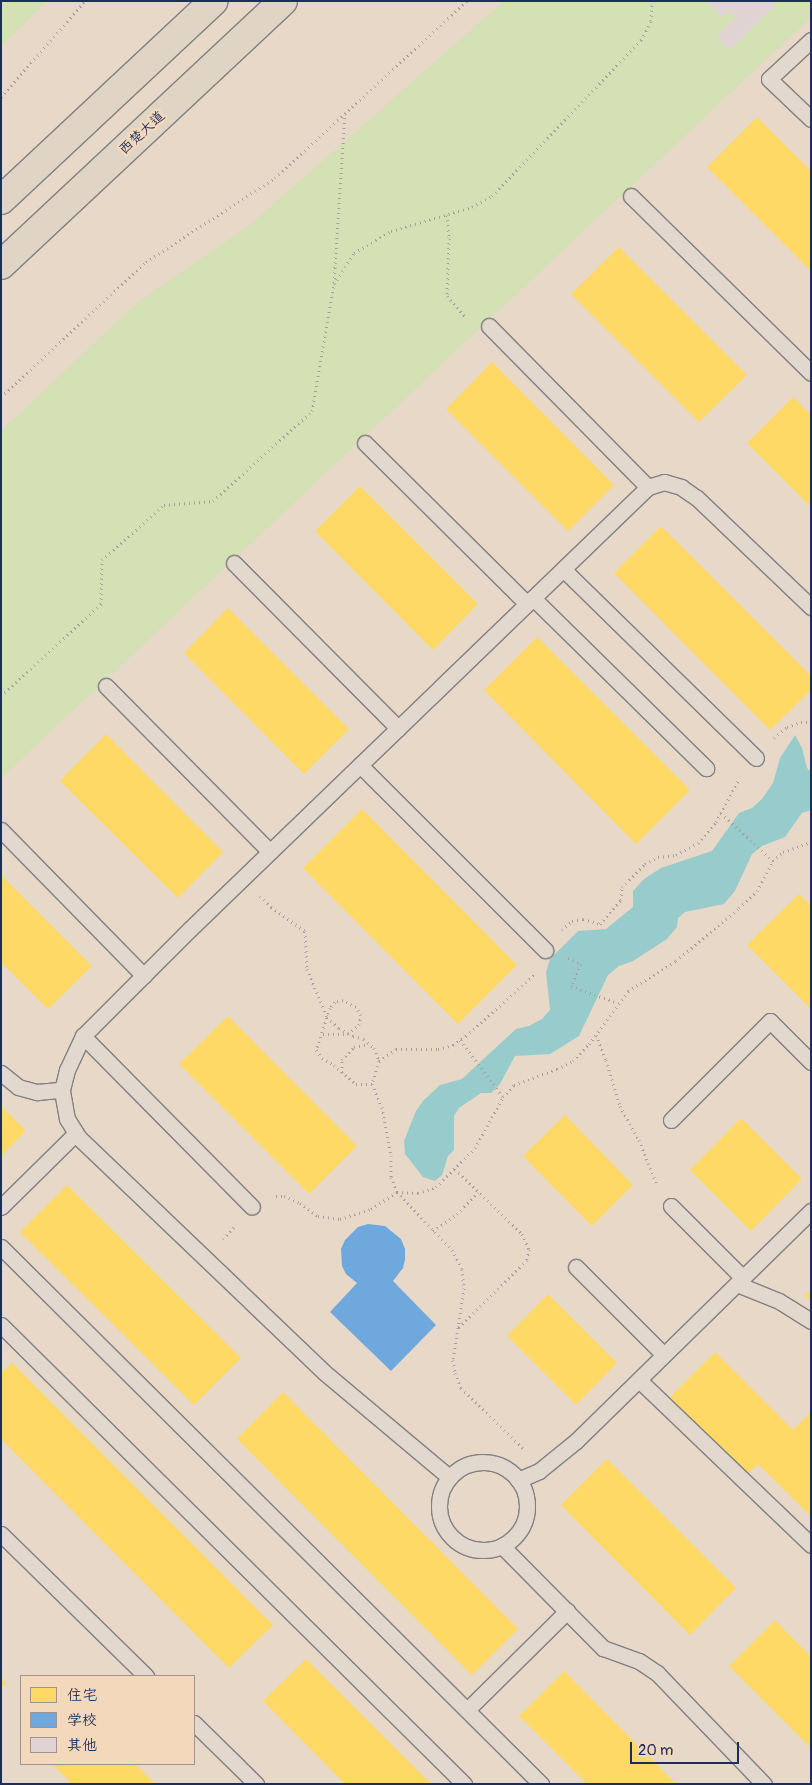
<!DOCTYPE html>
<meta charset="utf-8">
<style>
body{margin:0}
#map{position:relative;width:812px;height:1785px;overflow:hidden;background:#e7d8c8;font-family:Pangolin,"LXGW WenKai TC",sans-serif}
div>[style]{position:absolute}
.green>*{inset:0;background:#d3e1b4}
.water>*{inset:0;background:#98cccc}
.homes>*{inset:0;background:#ffd966}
.schools>*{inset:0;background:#6fa8dc}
.building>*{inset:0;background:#e1d3d3}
.path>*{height:3px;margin-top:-1.5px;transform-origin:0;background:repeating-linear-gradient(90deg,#a6a19f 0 1px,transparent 0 5px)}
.roads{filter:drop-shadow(1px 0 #838082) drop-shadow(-1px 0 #838082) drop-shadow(0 1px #838082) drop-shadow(0 -1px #838082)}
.lane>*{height:15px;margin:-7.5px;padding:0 7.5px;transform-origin:7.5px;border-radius:7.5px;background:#e2d8cd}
.lane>.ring{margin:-7.5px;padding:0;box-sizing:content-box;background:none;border:15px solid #e2d8cd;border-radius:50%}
.highway>*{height:28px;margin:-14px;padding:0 14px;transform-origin:14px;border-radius:14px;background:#e0d5c5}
span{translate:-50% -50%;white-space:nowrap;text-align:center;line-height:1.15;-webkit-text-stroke:5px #f4d8bb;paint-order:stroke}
.street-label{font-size:14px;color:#1b2f5e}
.frame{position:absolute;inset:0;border:2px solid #1b2f5e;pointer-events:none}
.legend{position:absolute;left:20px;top:1675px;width:175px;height:90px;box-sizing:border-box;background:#f4d8bb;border:1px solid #9d9496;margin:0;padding:6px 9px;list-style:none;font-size:15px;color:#1b2f5e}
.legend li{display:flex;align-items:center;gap:10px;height:25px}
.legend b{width:25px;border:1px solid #9d9496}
.scale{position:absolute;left:630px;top:1742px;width:109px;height:22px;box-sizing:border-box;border:2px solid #1b2f5e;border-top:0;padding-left:6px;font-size:15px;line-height:18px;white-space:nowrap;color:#1b2f5e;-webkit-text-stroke:4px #f4d8bb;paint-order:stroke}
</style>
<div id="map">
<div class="green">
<div style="clip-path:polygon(1px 1px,47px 1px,1px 46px)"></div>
<div style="clip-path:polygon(504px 1px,811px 1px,811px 17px,1px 778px,1px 431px,137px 303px,250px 225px)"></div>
</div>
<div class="water">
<div style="clip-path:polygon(795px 735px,802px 748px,807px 768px,811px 772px,811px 810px,802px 813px,785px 837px,762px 846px,752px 854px,735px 891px,724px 904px,685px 912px,678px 918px,677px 927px,667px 939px,633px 961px,619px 966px,608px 975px,579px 1036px,550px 1054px,515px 1056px,500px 1084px,491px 1093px,481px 1093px,459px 1108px,454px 1116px,454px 1150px,448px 1156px,442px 1175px,435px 1181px,423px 1177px,405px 1154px,404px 1141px,416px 1111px,423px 1101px,440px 1085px,462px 1079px,516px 1029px,529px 1026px,542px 1019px,550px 1010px,546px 972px,550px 959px,578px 931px,606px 929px,633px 907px,633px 891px,644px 879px,661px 868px,712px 851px,739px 813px,752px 808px,762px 799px,773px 783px,780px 758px)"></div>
</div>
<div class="homes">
<div style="clip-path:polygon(757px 117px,811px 171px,811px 271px,707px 167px)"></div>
<div style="clip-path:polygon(619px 247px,747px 375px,699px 422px,571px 294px)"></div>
<div style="clip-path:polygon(492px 362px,614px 485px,568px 531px,446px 409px)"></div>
<div style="clip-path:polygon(793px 397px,811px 415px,811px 507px,747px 443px)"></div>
<div style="clip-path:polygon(360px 486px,478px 604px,433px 650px,315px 531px)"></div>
<div style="clip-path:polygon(661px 526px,811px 676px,811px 690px,770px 730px,614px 573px)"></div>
<div style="clip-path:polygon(228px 608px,349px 729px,304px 774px,184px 653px)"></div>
<div style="clip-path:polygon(537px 637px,690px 790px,636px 844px,484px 690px)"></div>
<div style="clip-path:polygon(106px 734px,223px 852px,178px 898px,60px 781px)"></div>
<div style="clip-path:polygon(362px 809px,517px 965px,458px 1024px,303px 868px)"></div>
<div style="clip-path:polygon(1px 875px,92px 966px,48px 1009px,1px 962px)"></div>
<div style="clip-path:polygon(799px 894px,811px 906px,811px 1009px,747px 945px)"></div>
<div style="clip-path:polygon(228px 1016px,357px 1146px,309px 1194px,179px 1064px)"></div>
<div style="clip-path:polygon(1px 1106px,26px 1131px,1px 1156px)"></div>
<div style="clip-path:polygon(565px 1115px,633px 1185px,592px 1226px,523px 1156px)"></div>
<div style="clip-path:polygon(741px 1118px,802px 1179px,751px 1231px,690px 1170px)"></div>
<div style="clip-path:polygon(67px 1185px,241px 1358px,194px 1405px,20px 1232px)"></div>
<div style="clip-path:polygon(811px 1290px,811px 1301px,805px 1296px)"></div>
<div style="clip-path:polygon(548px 1294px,617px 1363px,576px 1405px,507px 1336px)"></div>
<div style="clip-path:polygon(715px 1352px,793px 1430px,811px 1412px,811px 1516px,758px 1464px,740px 1482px,662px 1405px)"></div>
<div style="clip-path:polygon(12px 1363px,273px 1625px,229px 1668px,1px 1439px,1px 1373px)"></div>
<div style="clip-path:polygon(283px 1392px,518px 1629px,472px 1675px,237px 1439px)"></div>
<div style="clip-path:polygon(607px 1459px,736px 1588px,690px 1635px,561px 1505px)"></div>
<div style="clip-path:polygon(775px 1620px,811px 1657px,811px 1748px,729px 1666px)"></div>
<div style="clip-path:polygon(306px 1659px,431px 1784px,345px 1784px,263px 1701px)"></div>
<div style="clip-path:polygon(564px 1671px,676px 1784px,587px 1784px,519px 1716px)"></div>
<div style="clip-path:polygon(1px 1678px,6px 1683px,1px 1688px)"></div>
<div style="clip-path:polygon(52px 1764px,135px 1764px,155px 1784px,72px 1784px)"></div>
</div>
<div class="schools">
<div style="clip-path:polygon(368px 1224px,385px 1226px,401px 1239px,405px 1249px,405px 1260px,403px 1268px,393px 1281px,436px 1325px,391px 1371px,330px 1312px,357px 1283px,346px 1274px,342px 1266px,341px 1249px,345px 1240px,358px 1227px)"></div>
</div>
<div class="building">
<div style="clip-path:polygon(707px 1px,778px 1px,730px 50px,716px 37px,736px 17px,729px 11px,723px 17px)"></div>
</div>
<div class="path">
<div style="left:1px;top:97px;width:128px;rotate:-48.8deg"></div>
<div style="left:447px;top:215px;width:23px;rotate:85deg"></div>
<div style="left:449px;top:238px;width:58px;rotate:92deg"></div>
<div style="left:447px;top:296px;width:28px;rotate:49deg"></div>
<div style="left:334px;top:283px;width:168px;rotate:-86.3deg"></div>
<div style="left:1px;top:397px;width:198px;rotate:-43deg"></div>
<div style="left:146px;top:262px;width:154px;rotate:-33.1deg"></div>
<div style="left:275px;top:178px;width:261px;rotate:-42.7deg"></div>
<div style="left:1px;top:696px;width:136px;rotate:-42.6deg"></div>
<div style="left:101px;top:604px;width:44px;rotate:-88.7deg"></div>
<div style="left:102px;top:560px;width:83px;rotate:-41.6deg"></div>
<div style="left:164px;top:505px;width:49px;rotate:-4.7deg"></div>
<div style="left:213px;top:501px;width:134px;rotate:-42.3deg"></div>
<div style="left:312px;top:411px;width:129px;rotate:-80.2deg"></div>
<div style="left:334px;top:284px;width:37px;rotate:-57deg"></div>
<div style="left:354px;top:253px;width:43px;rotate:-30.7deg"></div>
<div style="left:391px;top:231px;width:84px;rotate:-16.5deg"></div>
<div style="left:472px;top:207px;width:23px;rotate:-29deg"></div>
<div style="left:492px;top:196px;width:216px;rotate:-46.3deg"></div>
<div style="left:641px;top:40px;width:21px;rotate:-62deg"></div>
<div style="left:651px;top:21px;width:20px;rotate:-87deg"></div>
<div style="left:774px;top:738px;width:17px;rotate:-40deg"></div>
<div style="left:787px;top:727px;width:15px;rotate:-20deg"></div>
<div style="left:801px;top:722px;width:10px"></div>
<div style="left:721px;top:813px;width:71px;rotate:42.7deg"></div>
<div style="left:260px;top:896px;width:16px;rotate:45deg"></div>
<div style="left:271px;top:907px;width:42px;rotate:35.2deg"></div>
<div style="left:305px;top:931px;width:38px;rotate:87deg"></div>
<div style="left:307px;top:969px;width:52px;rotate:67.4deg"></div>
<div style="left:327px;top:1017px;width:16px;rotate:43deg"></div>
<div style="left:339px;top:1028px;width:16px;rotate:30deg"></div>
<div style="left:353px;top:1036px;width:11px;rotate:15deg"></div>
<div style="left:364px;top:1039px;width:13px;rotate:42deg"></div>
<div style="left:374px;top:1048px;width:14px;rotate:69deg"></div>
<div style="left:379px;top:1061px;width:24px;rotate:107deg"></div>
<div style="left:372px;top:1084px;width:25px;rotate:67deg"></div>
<div style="left:382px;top:1107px;width:50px;rotate:79.6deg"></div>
<div style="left:391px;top:1156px;width:21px;rotate:90deg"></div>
<div style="left:391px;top:1177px;width:16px;rotate:68deg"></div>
<div style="left:397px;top:1192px;width:80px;rotate:46.5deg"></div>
<div style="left:452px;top:1250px;width:21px;rotate:62deg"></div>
<div style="left:462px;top:1269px;width:19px;rotate:84deg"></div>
<div style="left:464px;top:1288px;width:73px;rotate:98.7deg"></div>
<div style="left:453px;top:1360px;width:13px;rotate:81deg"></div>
<div style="left:455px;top:1373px;width:16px;rotate:68deg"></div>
<div style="left:461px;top:1388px;width:86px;rotate:44.1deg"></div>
<div style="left:562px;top:930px;width:13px;rotate:-42deg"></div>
<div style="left:572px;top:921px;width:11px;rotate:-10deg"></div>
<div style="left:583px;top:919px;width:18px;rotate:16deg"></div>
<div style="left:600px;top:924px;width:32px;rotate:-49deg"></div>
<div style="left:621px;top:900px;width:13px;rotate:-86deg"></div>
<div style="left:622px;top:887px;width:33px;rotate:-45deg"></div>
<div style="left:645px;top:864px;width:15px;rotate:-28deg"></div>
<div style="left:658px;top:857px;width:18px;rotate:-6deg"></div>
<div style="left:676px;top:855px;width:25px;rotate:-29deg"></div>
<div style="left:698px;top:843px;width:28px;rotate:-49deg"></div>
<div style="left:716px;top:822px;width:49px;rotate:-61.9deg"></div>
<div style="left:568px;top:958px;width:14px;rotate:25deg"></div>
<div style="left:581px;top:964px;width:24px;rotate:114deg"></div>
<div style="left:571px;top:986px;width:50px;rotate:19.9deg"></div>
<div style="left:323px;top:1034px;width:25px"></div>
<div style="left:348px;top:1034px;width:14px;rotate:-39deg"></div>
<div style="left:359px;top:1025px;width:10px;rotate:-79deg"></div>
<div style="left:361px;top:1015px;width:9px;rotate:-122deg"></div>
<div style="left:356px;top:1007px;width:15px;rotate:-152deg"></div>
<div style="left:343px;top:1000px;width:8px;rotate:166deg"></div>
<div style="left:335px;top:1002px;width:8px;rotate:130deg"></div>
<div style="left:330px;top:1008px;width:44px;rotate:108.4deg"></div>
<div style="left:316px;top:1050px;width:10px;rotate:53deg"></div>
<div style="left:322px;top:1058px;width:14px;rotate:30deg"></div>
<div style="left:334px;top:1065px;width:29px;rotate:41deg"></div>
<div style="left:356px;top:1084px;width:16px"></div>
<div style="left:596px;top:1035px;width:27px;rotate:68deg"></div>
<div style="left:606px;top:1060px;width:48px;rotate:73.1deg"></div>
<div style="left:620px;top:1106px;width:39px;rotate:61deg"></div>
<div style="left:639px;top:1140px;width:48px;rotate:68.2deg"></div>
<div style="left:460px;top:1040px;width:71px;rotate:53deg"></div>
<div style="left:379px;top:1061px;width:21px;rotate:-35deg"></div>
<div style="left:396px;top:1049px;width:42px"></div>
<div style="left:438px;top:1049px;width:16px;rotate:-15deg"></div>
<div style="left:453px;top:1045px;width:16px;rotate:-35deg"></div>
<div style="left:466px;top:1036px;width:93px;rotate:-41.9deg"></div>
<div style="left:342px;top:1073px;width:13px;rotate:-90deg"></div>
<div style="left:342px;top:1060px;width:18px;rotate:-47deg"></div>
<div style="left:354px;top:1047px;width:15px;rotate:-11deg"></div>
<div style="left:455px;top:1169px;width:93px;rotate:44.1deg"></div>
<div style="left:522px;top:1234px;width:17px;rotate:65deg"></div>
<div style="left:529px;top:1249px;width:11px;rotate:100deg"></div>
<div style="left:527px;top:1260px;width:97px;rotate:135.4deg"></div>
<div style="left:276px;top:1196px;width:8px"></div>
<div style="left:284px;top:1196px;width:17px;rotate:24deg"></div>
<div style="left:300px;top:1203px;width:22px;rotate:36deg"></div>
<div style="left:318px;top:1216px;width:22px;rotate:8deg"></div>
<div style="left:340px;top:1219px;width:33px;rotate:-18deg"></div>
<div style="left:371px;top:1209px;width:31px;rotate:-33deg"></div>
<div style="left:397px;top:1192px;width:21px;rotate:3deg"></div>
<div style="left:418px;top:1193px;width:19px;rotate:-18deg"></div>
<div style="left:436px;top:1187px;width:55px;rotate:-45deg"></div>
<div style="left:475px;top:1148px;width:58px;rotate:-61.2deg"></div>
<div style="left:503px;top:1097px;width:16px;rotate:-47deg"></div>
<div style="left:514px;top:1085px;width:46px;rotate:-20.4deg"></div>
<div style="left:557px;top:1069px;width:18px;rotate:-27deg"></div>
<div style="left:573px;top:1061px;width:23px;rotate:-47deg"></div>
<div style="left:589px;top:1044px;width:66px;rotate:-53.7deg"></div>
<div style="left:628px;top:991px;width:57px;rotate:-32deg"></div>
<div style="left:676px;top:961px;width:82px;rotate:-40.1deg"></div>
<div style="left:739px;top:908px;width:25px;rotate:-43deg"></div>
<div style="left:757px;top:891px;width:34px;rotate:-62deg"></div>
<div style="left:773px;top:861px;width:13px;rotate:-42deg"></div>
<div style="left:783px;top:852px;width:30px;rotate:-20deg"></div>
<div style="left:433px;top:1231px;width:29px;rotate:-35deg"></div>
<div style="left:457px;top:1214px;width:30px;rotate:-46deg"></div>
<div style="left:223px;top:1239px;width:16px;rotate:-47deg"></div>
</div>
<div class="roads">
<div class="lane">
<div style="left:811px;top:40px;width:57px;rotate:137.1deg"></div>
<div style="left:769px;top:79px;width:58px;rotate:43.6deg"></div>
<div style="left:631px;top:196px;width:252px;rotate:44.5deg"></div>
<div style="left:489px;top:326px;width:226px;rotate:45.4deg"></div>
<div style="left:365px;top:443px;width:228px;rotate:44.8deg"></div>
<div style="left:234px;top:563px;width:233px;rotate:45.2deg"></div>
<div style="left:563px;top:569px;width:270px;rotate:44.4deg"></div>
<div style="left:533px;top:598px;width:243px;rotate:44.5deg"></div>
<div style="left:106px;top:686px;width:233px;rotate:45.3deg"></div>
<div style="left:360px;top:765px;width:262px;rotate:45deg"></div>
<div style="left:1px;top:830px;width:204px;rotate:45.6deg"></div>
<div style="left:83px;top:1036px;width:240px;rotate:45.3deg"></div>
<div style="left:1px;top:1073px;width:22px;rotate:39deg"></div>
<div style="left:18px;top:1087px;width:20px;rotate:15deg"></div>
<div style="left:37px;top:1092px;width:25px;rotate:-5deg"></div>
<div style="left:671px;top:1120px;width:140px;rotate:-45deg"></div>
<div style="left:770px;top:1021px;width:58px;rotate:45deg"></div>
<div style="left:671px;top:1206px;width:102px;rotate:45deg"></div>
<div style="left:1px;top:1207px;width:105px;rotate:-44.6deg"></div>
<div style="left:1px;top:1247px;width:762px;rotate:44.84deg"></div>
<div style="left:576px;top:1267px;width:124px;rotate:45deg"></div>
<div style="left:737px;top:1284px;width:45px;rotate:22deg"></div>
<div style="left:779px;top:1301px;width:38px;rotate:32deg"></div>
<div style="left:1px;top:1325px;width:652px;rotate:44.75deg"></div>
<div style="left:639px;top:1380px;width:238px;rotate:43.8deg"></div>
<div class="ring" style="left:439px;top:1462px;width:73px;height:73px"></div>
<div style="left:449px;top:1477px;width:163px;rotate:-140deg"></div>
<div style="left:324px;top:1372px;width:339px;rotate:-136.3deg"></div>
<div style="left:79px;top:1138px;width:22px;rotate:-122deg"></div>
<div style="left:67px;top:1119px;width:29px;rotate:-100deg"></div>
<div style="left:62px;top:1090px;width:21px;rotate:-76deg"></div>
<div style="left:67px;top:1070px;width:38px;rotate:-65deg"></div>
<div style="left:83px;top:1036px;width:151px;rotate:-45deg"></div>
<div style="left:190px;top:929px;width:636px;rotate:-43.98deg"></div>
<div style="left:648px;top:487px;width:17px;rotate:-17deg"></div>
<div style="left:664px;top:482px;width:18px;rotate:16deg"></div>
<div style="left:681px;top:487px;width:19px;rotate:35deg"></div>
<div style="left:697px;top:498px;width:158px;rotate:43.7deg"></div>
<div style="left:518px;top:1480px;width:23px;rotate:-23deg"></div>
<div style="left:539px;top:1471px;width:48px;rotate:-39deg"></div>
<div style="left:576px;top:1441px;width:329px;rotate:-44.4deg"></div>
<div style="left:1px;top:1534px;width:203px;rotate:44.4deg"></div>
<div style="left:502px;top:1546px;width:144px;rotate:45.3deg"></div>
<div style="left:603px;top:1648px;width:38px;rotate:20deg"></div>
<div style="left:639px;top:1661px;width:22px;rotate:34deg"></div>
<div style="left:657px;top:1673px;width:154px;rotate:46.1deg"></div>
<div style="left:467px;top:1710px;width:141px;rotate:-44.7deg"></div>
<div style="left:194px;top:1723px;width:87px;rotate:44.5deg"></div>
</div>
<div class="highway">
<div style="left:1px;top:200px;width:291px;rotate:-43.1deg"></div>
<div style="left:1px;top:265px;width:386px;rotate:-43.1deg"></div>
</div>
</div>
<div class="street-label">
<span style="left:142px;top:133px;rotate:-43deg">西楚大道</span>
</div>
<div class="frame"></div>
<ul class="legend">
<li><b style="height:14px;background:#ffd966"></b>住宅</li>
<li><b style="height:14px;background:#6fa8dc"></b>学校</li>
<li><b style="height:14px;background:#e1d3d3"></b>其他</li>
</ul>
<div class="scale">20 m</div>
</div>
